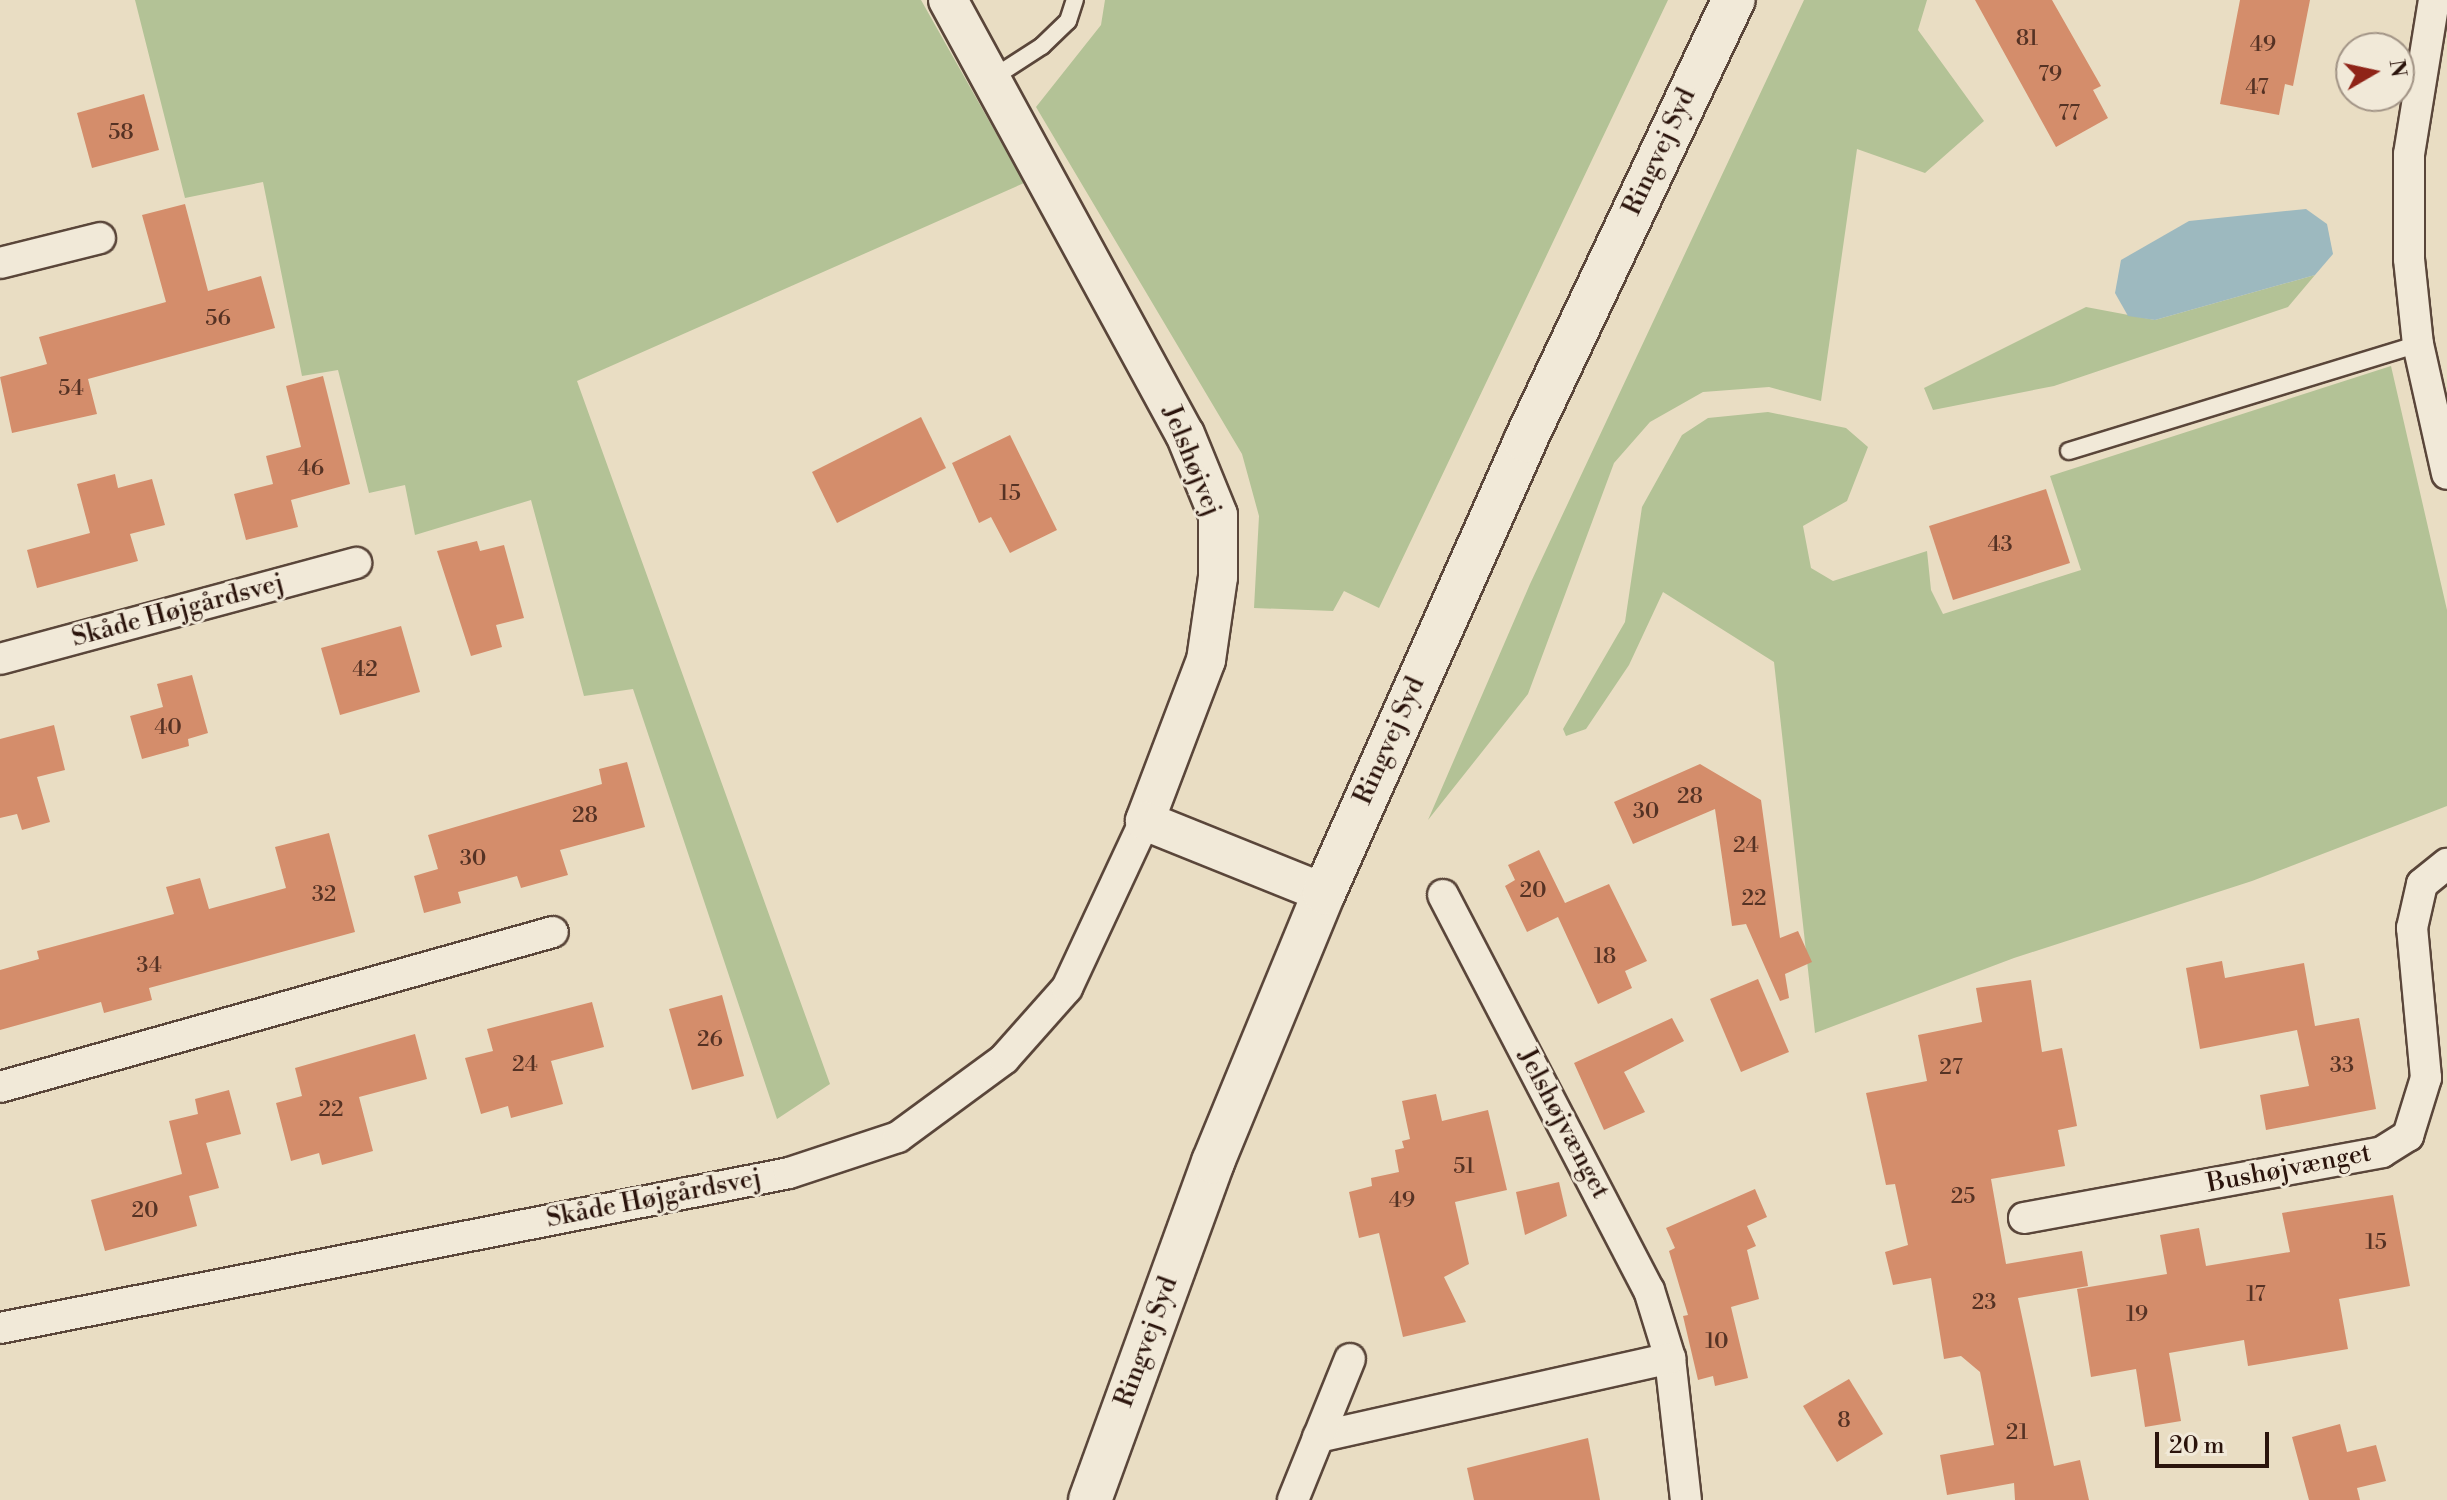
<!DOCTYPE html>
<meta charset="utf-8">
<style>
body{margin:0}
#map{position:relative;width:2447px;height:1500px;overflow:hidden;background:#e9ddc3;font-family:"Libre Bodoni",serif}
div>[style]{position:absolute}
.green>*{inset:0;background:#b3c296}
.water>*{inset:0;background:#9db9bf}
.building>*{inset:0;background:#d48d6b}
.roads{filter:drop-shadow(2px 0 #5a463a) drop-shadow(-2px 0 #5a463a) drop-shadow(0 2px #5a463a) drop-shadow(0 -2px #5a463a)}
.service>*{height:16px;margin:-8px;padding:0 8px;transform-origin:8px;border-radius:8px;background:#f1e9d8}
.minor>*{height:30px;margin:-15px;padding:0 15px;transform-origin:15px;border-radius:15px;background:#f1e9d8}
.tertiary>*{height:38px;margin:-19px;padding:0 19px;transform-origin:19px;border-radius:19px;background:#f1e9d8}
.secondary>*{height:42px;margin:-21px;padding:0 21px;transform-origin:21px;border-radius:21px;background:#f1e9d8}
span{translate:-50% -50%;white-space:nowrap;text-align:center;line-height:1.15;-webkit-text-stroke:6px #f1e9d8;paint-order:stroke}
.number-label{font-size:22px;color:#553224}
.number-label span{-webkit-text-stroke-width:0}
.street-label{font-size:26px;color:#2b140c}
.north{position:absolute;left:2335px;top:32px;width:80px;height:80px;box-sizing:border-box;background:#f1e9d8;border:2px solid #a29486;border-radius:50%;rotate:81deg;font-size:22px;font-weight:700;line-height:32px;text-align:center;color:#2b140c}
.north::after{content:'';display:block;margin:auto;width:28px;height:36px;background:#8f2418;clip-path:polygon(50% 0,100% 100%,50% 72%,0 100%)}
.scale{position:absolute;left:2155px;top:1432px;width:114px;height:36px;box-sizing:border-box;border:4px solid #2b140c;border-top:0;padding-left:10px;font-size:24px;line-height:28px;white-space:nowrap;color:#2b140c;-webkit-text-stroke:6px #f1e9d8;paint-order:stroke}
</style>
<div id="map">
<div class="green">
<div style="clip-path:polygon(135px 0,921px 0,1024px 183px,577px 381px,830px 1084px,777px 1119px,633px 689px,584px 696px,531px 500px,415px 535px,405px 485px,369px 493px,338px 370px,302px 376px,263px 182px,185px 198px)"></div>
<div style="clip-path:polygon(1105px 0,1668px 0,1379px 608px,1344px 591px,1333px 611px,1254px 608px,1259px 516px,1242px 454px,1036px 107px,1101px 25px)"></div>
<div style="clip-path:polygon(1804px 0,1927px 0,1918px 30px,1984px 121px,1925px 173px,1857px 149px,1821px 401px,1769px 387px,1703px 392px,1650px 422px,1614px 463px,1528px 694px,1428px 820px,1530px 584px)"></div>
<div style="clip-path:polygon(2315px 275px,2288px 307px,2054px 386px,1933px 410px,1924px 388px,2086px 307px,2155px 320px)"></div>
<div style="clip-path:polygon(2391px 366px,2447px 610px,2447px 806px,2252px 881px,2014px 958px,1815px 1033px,1774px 662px,1663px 592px,1629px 665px,1586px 729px,1566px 736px,1563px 729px,1625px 622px,1642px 507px,1682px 435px,1708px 418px,1768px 412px,1846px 428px,1868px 447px,1847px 501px,1803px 526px,1811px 568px,1833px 581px,1927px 551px,1931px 590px,1943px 614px,2081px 570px,2050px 476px)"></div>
</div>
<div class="water">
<div style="clip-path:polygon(2306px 209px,2327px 224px,2333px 254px,2315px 275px,2155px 320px,2128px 316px,2115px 293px,2121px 260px,2189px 221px)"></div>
</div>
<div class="building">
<div style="clip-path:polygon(1975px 0,2052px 0,2101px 86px,2093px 90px,2108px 118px,2056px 147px)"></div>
<div style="clip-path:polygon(2240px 0,2310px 0,2293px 86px,2285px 84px,2279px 115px,2220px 104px)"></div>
<div style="clip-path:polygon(144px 94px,159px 150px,92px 168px,77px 113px)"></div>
<div style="clip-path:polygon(185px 204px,208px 291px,261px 276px,275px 328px,88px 379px,97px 414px,12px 433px,0 377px,47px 364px,39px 337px,166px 302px,142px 215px)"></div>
<div style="clip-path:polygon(323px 376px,350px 484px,291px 500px,298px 527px,246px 540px,234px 494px,273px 484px,266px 456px,301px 447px,286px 386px)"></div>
<div style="clip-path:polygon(921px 417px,946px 468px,837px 523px,812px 472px)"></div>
<div style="clip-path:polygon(1010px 435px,1057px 530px,1010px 553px,991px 517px,979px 523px,952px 463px)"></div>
<div style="clip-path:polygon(115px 474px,118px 488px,152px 479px,165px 525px,130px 534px,138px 561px,37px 588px,27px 550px,90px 533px,77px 484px)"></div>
<div style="clip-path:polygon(2046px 489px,2070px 563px,1953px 600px,1929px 526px)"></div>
<div style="clip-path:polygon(477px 541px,480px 551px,504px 545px,524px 618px,496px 625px,502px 647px,471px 656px,437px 551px)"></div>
<div style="clip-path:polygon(401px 626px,420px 692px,340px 715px,321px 648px)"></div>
<div style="clip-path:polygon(192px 675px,208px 733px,188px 739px,189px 746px,142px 759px,130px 716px,163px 707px,157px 684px)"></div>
<div style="clip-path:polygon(54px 725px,65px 770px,37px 777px,50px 822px,22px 830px,17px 814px,0 818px,0 739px)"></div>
<div style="clip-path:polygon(627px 762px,645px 827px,560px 850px,568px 875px,521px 888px,517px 876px,458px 892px,461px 903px,424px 913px,414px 876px,438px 869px,428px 835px,602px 784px,599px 769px)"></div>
<div style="clip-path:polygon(1700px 764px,1761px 800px,1780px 938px,1798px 931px,1812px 962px,1785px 974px,1789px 998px,1780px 1001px,1746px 924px,1732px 926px,1715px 809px,1633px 844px,1614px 802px)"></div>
<div style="clip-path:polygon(329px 833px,355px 932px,149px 988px,152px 1000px,104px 1013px,101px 1002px,0 1030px,0 970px,39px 959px,37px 951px,174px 914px,166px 887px,200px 878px,209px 909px,286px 888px,275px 847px)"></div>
<div style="clip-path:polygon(1539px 850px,1565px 903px,1609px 884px,1647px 961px,1625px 971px,1632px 988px,1598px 1004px,1558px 917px,1527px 932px,1505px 886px,1515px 880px,1508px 865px)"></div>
<div style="clip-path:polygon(2222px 961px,2225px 978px,2304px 963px,2315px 1026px,2359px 1018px,2376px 1109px,2266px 1130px,2260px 1095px,2309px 1086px,2297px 1030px,2200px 1049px,2186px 968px)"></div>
<div style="clip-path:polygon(1758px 979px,1789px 1052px,1741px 1072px,1710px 999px)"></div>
<div style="clip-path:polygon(2031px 980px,2042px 1052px,2062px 1048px,2077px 1126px,2058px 1130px,2065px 1166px,1991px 1179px,2006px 1264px,2082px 1251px,2088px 1286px,2018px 1298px,2054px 1466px,2080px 1460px,2089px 1500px,2015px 1500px,2014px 1483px,1947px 1495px,1940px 1455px,1994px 1445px,1980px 1372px,1961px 1356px,1944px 1359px,1931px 1278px,1893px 1285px,1885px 1252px,1908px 1245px,1895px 1184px,1886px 1185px,1866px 1093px,1927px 1081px,1918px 1035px,1982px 1022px,1976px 988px)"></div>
<div style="clip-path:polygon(722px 995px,744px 1076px,692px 1090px,669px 1009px)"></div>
<div style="clip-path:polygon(592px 1002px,604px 1047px,551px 1061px,563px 1104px,511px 1118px,508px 1106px,481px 1114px,465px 1058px,493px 1051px,487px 1029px)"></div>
<div style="clip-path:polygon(1672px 1018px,1684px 1041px,1624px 1072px,1645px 1112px,1604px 1130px,1574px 1063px)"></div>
<div style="clip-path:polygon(415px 1034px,427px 1079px,359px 1097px,373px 1151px,322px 1165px,319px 1153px,291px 1161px,276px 1103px,302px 1096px,295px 1068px)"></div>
<div style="clip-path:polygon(229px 1090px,241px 1134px,206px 1143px,219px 1188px,189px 1196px,197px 1226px,105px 1251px,91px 1200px,182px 1174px,169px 1121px,198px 1114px,195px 1099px)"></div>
<div style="clip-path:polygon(1436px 1094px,1442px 1121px,1488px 1110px,1507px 1190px,1455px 1202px,1469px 1264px,1444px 1277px,1466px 1322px,1403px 1337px,1379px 1233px,1359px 1238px,1349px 1192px,1372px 1186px,1371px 1178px,1399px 1172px,1395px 1150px,1404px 1148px,1402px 1141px,1410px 1139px,1402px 1101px)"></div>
<div style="clip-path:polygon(1559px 1182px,1567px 1216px,1525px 1235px,1516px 1192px)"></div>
<div style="clip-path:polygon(1755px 1189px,1767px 1217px,1747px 1226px,1756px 1246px,1747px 1250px,1759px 1299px,1731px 1307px,1748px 1378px,1715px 1386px,1713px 1376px,1698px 1380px,1683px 1316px,1688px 1315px,1669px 1251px,1675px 1248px,1666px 1228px)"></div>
<div style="clip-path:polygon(2393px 1195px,2410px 1286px,2339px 1299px,2348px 1349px,2248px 1366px,2244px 1340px,2169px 1353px,2181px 1421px,2145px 1427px,2136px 1369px,2091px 1377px,2077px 1289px,2167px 1274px,2160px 1235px,2199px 1228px,2206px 1266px,2290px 1252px,2282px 1213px)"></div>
<div style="clip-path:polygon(1849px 1379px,1883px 1434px,1837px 1462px,1803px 1406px)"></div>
<div style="clip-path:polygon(2340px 1424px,2347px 1452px,2376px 1445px,2386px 1481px,2357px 1488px,2360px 1500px,2309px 1500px,2292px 1437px)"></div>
<div style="clip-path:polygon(1588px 1438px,1600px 1500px,1474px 1500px,1467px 1468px)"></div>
</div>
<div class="roads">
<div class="service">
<div style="left:991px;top:79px;width:61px;rotate:-32.9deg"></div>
<div style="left:1042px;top:46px;width:36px;rotate:-44deg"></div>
<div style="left:1068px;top:21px;width:22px;rotate:-72deg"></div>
<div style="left:2069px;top:451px;width:365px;rotate:-17deg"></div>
</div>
<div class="minor">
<div style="left:2434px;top:0;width:156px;rotate:99.2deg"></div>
<div style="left:2409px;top:154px;width:105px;rotate:90deg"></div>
<div style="left:2409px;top:259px;width:85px;rotate:84deg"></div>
<div style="left:2418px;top:344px;width:133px;rotate:77.4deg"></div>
<div style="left:0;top:263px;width:103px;rotate:-14deg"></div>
<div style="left:0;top:659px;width:369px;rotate:-15.1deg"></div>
<div style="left:1443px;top:895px;width:445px;rotate:62.5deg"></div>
<div style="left:1649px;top:1290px;width:71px;rotate:72.8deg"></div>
<div style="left:1670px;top:1358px;width:143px;rotate:83.6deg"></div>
<div style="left:0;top:1087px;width:574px;rotate:-15.66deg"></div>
<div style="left:2024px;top:1218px;width:364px;rotate:-10.4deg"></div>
<div style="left:2382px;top:1152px;width:31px;rotate:-32deg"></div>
<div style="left:2408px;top:1136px;width:61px;rotate:-72.8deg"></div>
<div style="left:2426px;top:1078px;width:151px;rotate:-95.3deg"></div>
<div style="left:2412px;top:928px;width:45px;rotate:-77.2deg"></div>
<div style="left:2422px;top:884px;width:32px;rotate:-39deg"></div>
<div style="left:0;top:1328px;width:804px;rotate:-11.11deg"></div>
<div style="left:789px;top:1173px;width:115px;rotate:-18.3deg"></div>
<div style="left:898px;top:1137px;width:132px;rotate:-36.3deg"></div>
<div style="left:1004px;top:1059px;width:95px;rotate:-48.4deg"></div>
<div style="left:1067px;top:988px;width:184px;rotate:-65deg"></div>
<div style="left:1318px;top:1437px;width:361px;rotate:-12.6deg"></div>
<div style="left:1293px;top:1500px;width:152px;rotate:-68deg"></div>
</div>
<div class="tertiary">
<div style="left:948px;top:0;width:494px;rotate:61.4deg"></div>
<div style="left:1185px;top:434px;width:87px;rotate:67.8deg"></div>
<div style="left:1218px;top:515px;width:62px;rotate:90deg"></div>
<div style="left:1218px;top:577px;width:84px;rotate:98.2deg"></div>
<div style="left:1206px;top:660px;width:172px;rotate:110.8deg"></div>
<div style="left:1145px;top:821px;width:193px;rotate:21.9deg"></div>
</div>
<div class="secondary">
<div style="left:1090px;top:1500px;width:360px;rotate:-70deg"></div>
<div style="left:1213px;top:1162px;width:291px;rotate:-67.6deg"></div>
<div style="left:1324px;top:893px;width:495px;rotate:-66deg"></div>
<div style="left:1525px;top:441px;width:488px;rotate:-64.7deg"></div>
</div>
</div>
<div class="number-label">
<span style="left:2027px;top:39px">81</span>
<span style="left:2263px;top:45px">49</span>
<span style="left:2050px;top:75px">79</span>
<span style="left:2257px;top:88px">47</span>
<span style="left:2069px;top:114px">77</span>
<span style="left:121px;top:133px">58</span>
<span style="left:218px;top:319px">56</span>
<span style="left:71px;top:389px">54</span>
<span style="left:311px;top:469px">46</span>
<span style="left:1010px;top:494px">15</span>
<span style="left:2000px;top:545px">43</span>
<span style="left:365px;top:670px">42</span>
<span style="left:168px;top:728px">40</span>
<span style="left:1690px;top:797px">28</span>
<span style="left:1646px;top:812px">30</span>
<span style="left:585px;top:816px">28</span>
<span style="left:1746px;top:846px">24</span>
<span style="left:473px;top:859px">30</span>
<span style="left:1533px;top:891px">20</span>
<span style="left:324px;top:895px">32</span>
<span style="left:1754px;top:899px">22</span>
<span style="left:1605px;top:957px">18</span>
<span style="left:149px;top:966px">34</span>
<span style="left:710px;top:1040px">26</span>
<span style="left:525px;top:1065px">24</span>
<span style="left:2342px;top:1066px">33</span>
<span style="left:1951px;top:1068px">27</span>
<span style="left:331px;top:1110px">22</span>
<span style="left:1464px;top:1167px">51</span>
<span style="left:1963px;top:1197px">25</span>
<span style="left:1402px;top:1201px">49</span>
<span style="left:145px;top:1211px">20</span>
<span style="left:2376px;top:1243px">15</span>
<span style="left:2256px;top:1295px">17</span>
<span style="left:1984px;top:1303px">23</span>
<span style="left:2137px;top:1315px">19</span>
<span style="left:1717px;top:1342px">10</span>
<span style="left:1844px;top:1421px">8</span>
<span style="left:2017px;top:1433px">21</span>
</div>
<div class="street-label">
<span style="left:1660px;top:152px;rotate:-65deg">Ringvej Syd</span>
<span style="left:1191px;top:461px;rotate:68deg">Jelshøjvej</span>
<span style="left:178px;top:611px;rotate:-15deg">Skåde Højgårdsvej</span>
<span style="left:1390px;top:741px;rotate:-66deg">Ringvej Syd</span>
<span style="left:1563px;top:1124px;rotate:62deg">Jelshøjvænget</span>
<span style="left:2289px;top:1169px;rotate:-11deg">Bushøjvænget</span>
<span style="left:654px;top:1199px;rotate:-11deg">Skåde Højgårdsvej</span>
<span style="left:1147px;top:1342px;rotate:-70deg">Ringvej Syd</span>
</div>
<div class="north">N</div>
<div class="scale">20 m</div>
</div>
